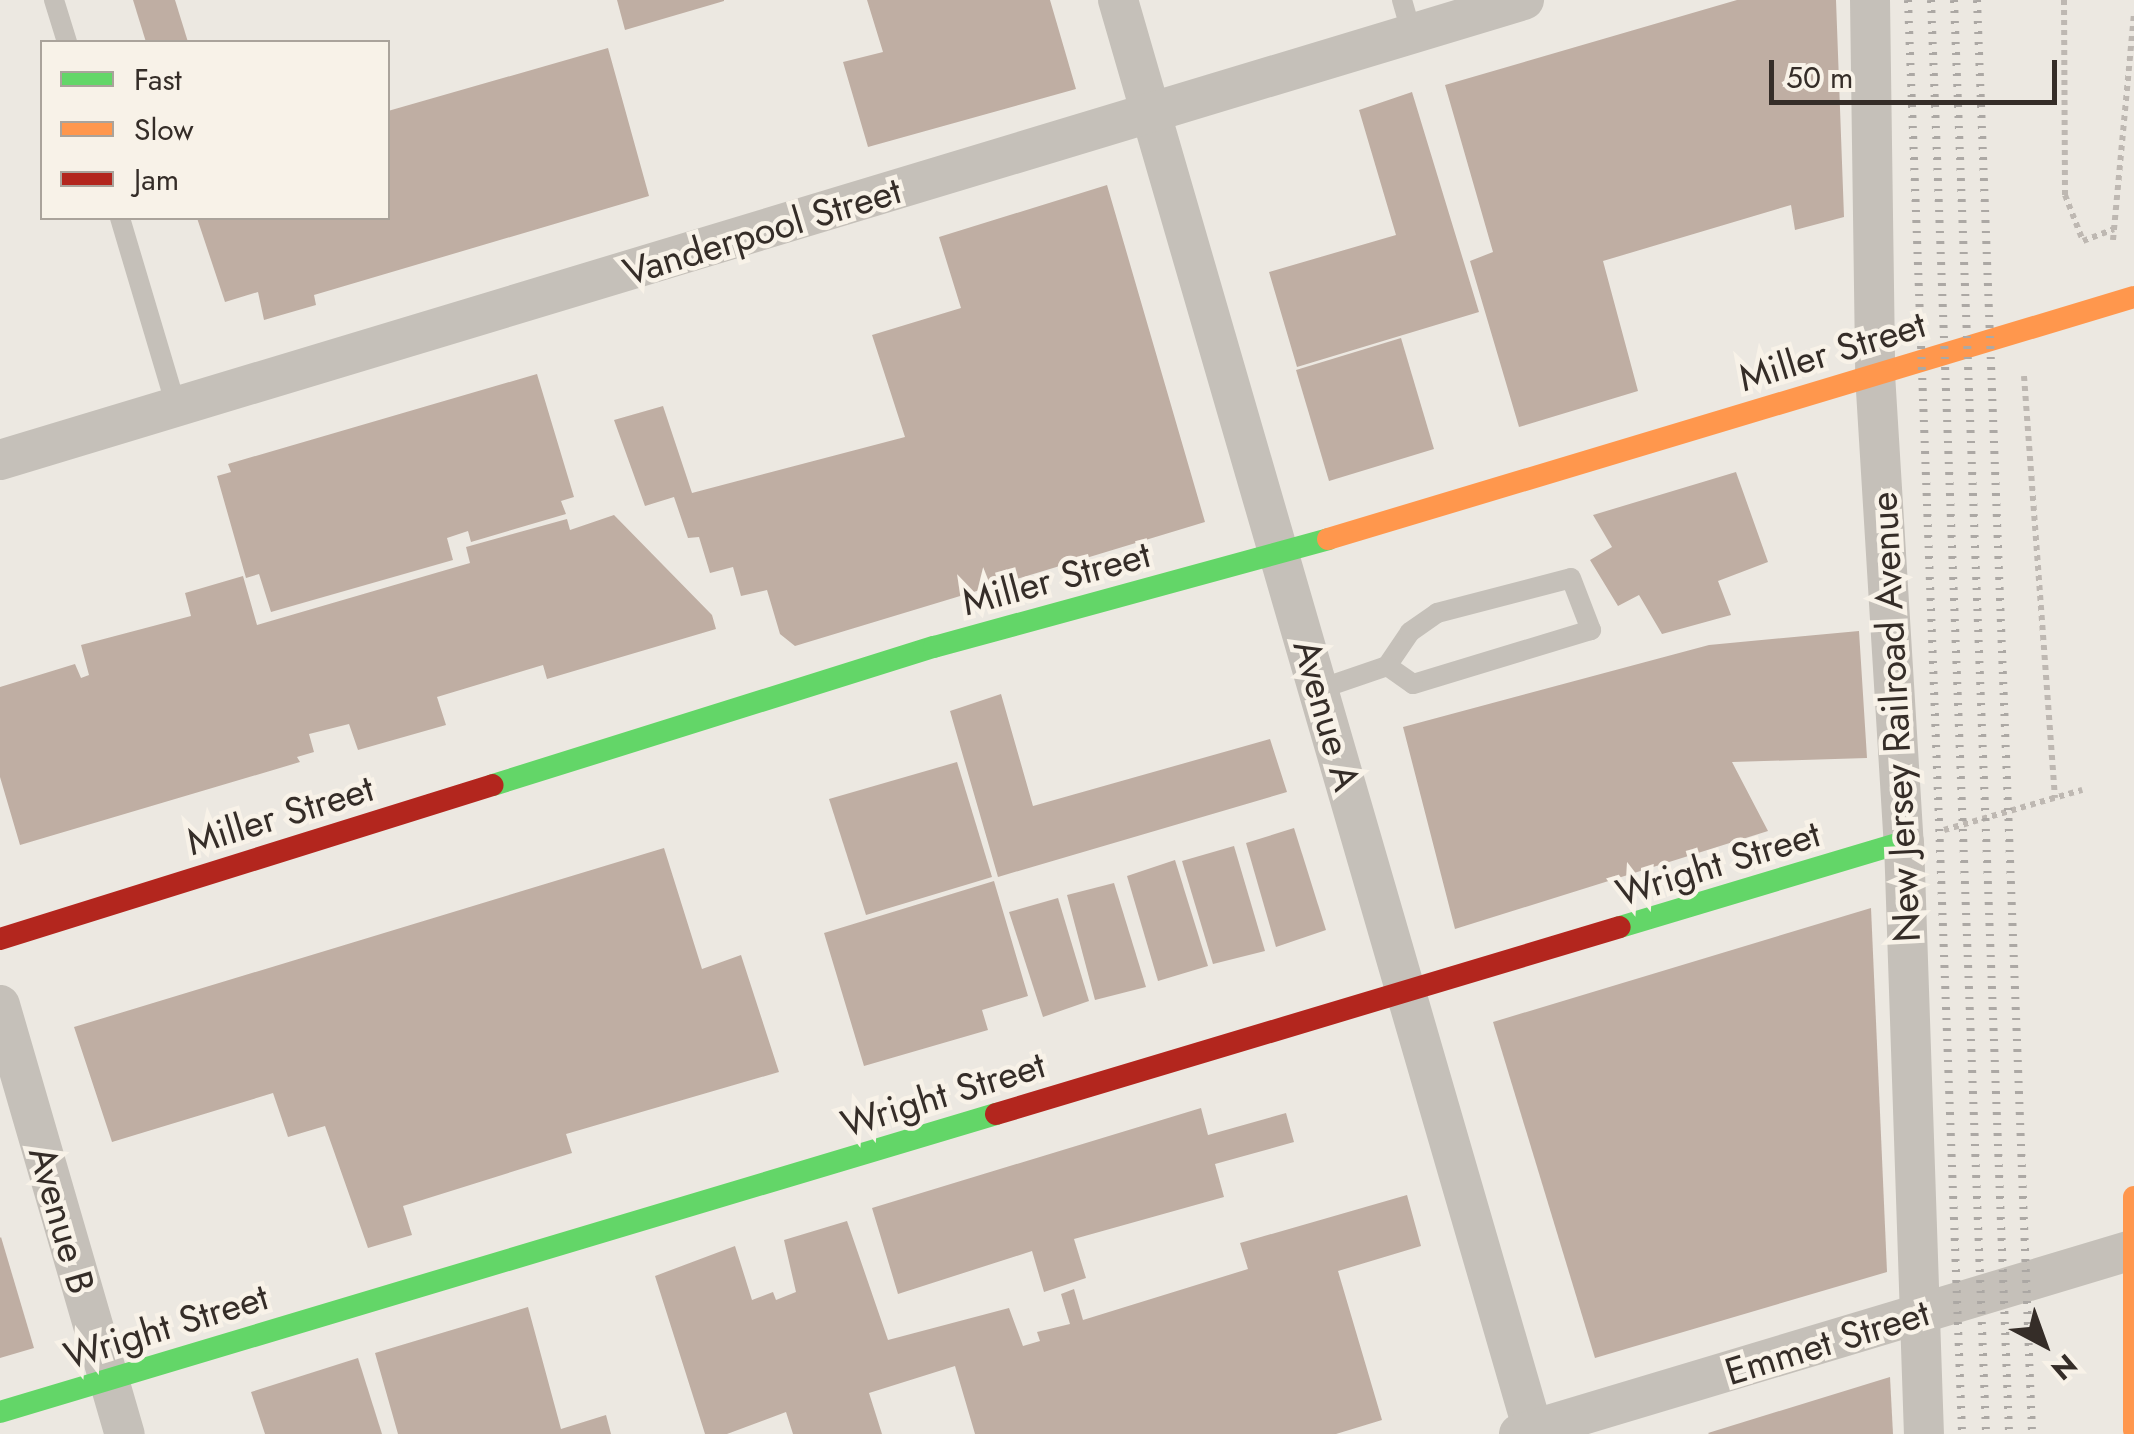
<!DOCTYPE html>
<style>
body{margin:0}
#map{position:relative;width:2134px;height:1434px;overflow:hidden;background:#ece8e1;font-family:Jost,sans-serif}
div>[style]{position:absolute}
.building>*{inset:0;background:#bfaea3}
.path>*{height:6px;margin-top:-3px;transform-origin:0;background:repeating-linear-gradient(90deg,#beb8b2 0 5px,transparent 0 10px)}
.lane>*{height:20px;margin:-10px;padding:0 10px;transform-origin:10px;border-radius:10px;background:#c5c0b9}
.street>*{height:40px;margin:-20px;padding:0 20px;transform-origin:20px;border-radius:20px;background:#c5c0b9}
.fast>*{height:22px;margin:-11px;padding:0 11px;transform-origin:11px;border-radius:11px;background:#63d668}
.slow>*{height:22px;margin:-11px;padding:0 11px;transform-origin:11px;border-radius:11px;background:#ff974d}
.jam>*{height:22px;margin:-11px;padding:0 11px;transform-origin:11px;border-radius:11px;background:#b3261e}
.rail>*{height:8px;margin-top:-4px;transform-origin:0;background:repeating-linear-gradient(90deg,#aca8a4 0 2.5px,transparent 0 10.5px)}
span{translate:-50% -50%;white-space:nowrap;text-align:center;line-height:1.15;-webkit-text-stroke:9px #f8f2e8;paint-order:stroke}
.street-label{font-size:38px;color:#352d28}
.legend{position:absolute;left:40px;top:40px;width:350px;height:180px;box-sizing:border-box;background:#f8f2e8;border:2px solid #aaa39b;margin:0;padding:12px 18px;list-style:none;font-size:30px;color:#352d28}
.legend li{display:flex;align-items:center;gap:20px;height:50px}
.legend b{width:50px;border:2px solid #aaa39b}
.north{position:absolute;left:1994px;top:1294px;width:100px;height:100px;-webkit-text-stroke:8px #f8f2e8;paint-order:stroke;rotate:139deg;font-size:28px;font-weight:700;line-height:40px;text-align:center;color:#352d28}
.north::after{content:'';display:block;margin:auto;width:35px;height:45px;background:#352d28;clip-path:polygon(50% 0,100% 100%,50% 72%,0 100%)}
.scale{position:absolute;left:1769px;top:60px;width:288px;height:45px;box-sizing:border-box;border:5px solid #352d28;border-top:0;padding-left:12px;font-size:30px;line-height:35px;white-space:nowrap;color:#352d28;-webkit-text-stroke:8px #f8f2e8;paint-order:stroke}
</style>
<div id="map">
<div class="building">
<div style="clip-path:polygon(133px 0,175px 0,188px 42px,146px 42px)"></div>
<div style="clip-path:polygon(617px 0,724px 0,724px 1px,625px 30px)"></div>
<div style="clip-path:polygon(867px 0,1050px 0,1076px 89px,868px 147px,843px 62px,883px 52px)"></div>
<div style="clip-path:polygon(1737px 0,1836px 0,1844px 217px,1795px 230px,1791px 205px,1603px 261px,1638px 391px,1519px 427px,1470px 261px,1493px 252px,1445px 85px)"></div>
<div style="clip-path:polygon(608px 48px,649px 196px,314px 295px,316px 305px,264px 320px,258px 292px,225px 302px,197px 218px,388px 218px,388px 111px)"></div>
<div style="clip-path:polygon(1412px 92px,1479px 312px,1297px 367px,1269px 272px,1396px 235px,1359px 110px)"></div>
<div style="clip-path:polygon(1107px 185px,1205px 522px,795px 646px,780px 634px,767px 590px,741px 596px,733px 567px,710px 573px,699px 537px,688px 538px,674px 497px,645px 506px,614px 420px,663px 406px,692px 493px,905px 437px,872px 335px,961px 308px,939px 237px)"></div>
<div style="clip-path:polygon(1401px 338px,1434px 449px,1329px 481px,1296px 370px)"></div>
<div style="clip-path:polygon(537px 374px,574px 497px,561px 501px,566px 514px,471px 542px,468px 531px,447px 538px,453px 560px,271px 612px,259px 574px,246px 578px,217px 476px,231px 472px,228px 464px)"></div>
<div style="clip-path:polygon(1736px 472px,1768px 562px,1718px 581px,1731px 615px,1662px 634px,1639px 595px,1618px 606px,1590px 560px,1612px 547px,1593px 515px)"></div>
<div style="clip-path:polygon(614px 515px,712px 615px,716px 629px,547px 679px,543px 665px,437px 697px,446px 725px,358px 750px,349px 724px,309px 734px,314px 752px,297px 757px,300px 762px,20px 845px,0 777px,0 687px,75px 664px,81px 678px,89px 675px,81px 645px,191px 616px,185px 593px,243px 576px,257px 625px,470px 563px,466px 547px,567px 519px,570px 530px)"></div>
<div style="clip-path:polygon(1859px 631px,1867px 758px,1732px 762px,1768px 831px,1455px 929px,1403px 727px,1709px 645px)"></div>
<div style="clip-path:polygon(1001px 694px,1033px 806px,1270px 739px,1287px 792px,998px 877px,950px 711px)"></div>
<div style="clip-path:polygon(957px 762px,992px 877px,866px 915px,829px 799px)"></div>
<div style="clip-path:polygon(1294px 828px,1326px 930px,1276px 947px,1246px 843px)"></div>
<div style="clip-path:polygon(1234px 846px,1265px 951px,1213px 964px,1182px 861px)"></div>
<div style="clip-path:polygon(664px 848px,702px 969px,741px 955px,779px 1072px,566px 1134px,572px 1153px,403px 1206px,412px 1235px,368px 1248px,325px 1126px,288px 1137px,273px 1093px,112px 1142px,74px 1027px)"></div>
<div style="clip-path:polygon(1175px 860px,1208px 966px,1158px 981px,1127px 876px)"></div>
<div style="clip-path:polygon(994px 881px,1028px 996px,982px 1010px,988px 1030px,864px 1066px,824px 933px)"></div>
<div style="clip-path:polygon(1114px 883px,1146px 987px,1095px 1000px,1067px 895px)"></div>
<div style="clip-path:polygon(1058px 898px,1089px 1001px,1043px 1017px,1009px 912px)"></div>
<div style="clip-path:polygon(1871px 908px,1887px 1272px,1595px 1358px,1493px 1022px)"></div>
<div style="clip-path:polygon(1201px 1108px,1208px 1135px,1286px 1113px,1294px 1142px,1215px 1164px,1224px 1197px,1074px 1239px,1086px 1278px,1044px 1292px,1032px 1251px,898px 1294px,872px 1208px)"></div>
<div style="clip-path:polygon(1407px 1195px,1421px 1246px,1338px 1271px,1382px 1420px,1336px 1434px,975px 1434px,955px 1366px,869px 1393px,882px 1434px,793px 1434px,786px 1412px,727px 1434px,705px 1434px,655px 1276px,735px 1246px,752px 1300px,773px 1292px,776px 1300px,796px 1292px,784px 1240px,847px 1221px,888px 1340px,1009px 1308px,1023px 1346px,1040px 1341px,1037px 1332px,1070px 1324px,1061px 1294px,1074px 1289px,1083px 1320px,1248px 1269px,1240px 1243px)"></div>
<div style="clip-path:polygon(1px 1237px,34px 1348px,0 1358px,0 1238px)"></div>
<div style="clip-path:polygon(528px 1307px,561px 1429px,606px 1415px,611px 1434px,398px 1434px,375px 1353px)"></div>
<div style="clip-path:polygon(358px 1358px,382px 1434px,265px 1434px,251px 1392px)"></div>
<div style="clip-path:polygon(1890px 1377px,1893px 1434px,1709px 1434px,1708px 1433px)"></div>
</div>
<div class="path">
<div style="left:2064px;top:0;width:195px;rotate:89.7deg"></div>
<div style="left:2065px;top:195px;width:49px;rotate:68.6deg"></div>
<div style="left:2083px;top:241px;width:33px;rotate:-21deg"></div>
<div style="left:2113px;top:240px;width:227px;rotate:-84.7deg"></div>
<div style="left:2024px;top:376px;width:423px;rotate:85.8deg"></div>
<div style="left:1944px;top:830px;width:144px;rotate:-16.2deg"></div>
</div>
<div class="lane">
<div style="left:54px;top:0;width:44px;rotate:72.8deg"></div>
<div style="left:1402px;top:0;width:36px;rotate:74deg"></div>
<div style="left:120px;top:218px;width:196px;rotate:73.4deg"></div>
<div style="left:1320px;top:689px;width:71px;rotate:-18.9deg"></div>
<div style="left:1387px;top:666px;width:41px;rotate:-55.9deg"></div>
<div style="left:1410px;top:632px;width:33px;rotate:-35deg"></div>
<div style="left:1437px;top:613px;width:138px;rotate:-14.6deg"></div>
<div style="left:1571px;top:578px;width:56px;rotate:69deg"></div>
<div style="left:1591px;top:630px;width:186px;rotate:163.1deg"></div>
<div style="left:1413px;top:684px;width:32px;rotate:-145deg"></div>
</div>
<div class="street">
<div style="left:1118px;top:0;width:1489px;rotate:73.82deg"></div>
<div style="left:1870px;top:0;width:374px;rotate:89.2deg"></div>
<div style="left:1875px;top:374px;width:469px;rotate:86.5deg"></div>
<div style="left:1904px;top:842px;width:592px;rotate:88.07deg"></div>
<div style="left:0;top:460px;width:1592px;rotate:-16.8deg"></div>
<div style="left:0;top:1005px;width:447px;rotate:73.8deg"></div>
<div style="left:1519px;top:1434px;width:640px;rotate:-16.71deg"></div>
</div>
<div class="fast">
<div style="left:493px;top:785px;width:462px;rotate:-17.4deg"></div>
<div style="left:934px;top:647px;width:409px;rotate:-15.3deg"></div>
<div style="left:1620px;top:927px;width:296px;rotate:-16.7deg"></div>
<div style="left:0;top:1412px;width:1040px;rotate:-16.66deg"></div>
</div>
<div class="slow">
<div style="left:1328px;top:539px;width:842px;rotate:-16.71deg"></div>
<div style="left:2134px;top:1197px;width:233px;rotate:90deg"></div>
</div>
<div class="jam">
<div style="left:0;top:939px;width:516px;rotate:-17.35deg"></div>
<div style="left:996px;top:1114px;width:651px;rotate:-16.68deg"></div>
</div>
<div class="rail">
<div style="left:1908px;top:0;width:1435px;rotate:87.84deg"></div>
<div style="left:1931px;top:0;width:1435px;rotate:87.8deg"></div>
<div style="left:1954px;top:0;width:1435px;rotate:87.8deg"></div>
<div style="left:1977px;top:0;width:1435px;rotate:87.8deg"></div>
</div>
<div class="street-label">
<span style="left:762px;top:231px;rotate:-17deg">Vanderpool Street</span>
<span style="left:1832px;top:351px;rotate:-17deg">Miller Street</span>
<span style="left:1056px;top:578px;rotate:-15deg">Miller Street</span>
<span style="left:1327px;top:715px;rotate:74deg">Avenue A</span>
<span style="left:1895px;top:717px;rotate:-93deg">New Jersey Railroad Avenue</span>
<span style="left:280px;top:815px;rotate:-17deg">Miller Street</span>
<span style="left:1718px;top:863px;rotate:-17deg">Wright Street</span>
<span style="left:943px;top:1094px;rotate:-17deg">Wright Street</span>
<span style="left:62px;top:1220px;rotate:74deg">Avenue B</span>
<span style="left:166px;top:1326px;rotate:-17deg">Wright Street</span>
<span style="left:1827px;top:1342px;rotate:-17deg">Emmet Street</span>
</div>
<ul class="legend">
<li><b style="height:12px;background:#63d668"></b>Fast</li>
<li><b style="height:12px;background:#ff974d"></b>Slow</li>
<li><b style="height:12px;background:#b3261e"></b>Jam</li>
</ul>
<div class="north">N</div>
<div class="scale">50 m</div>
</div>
